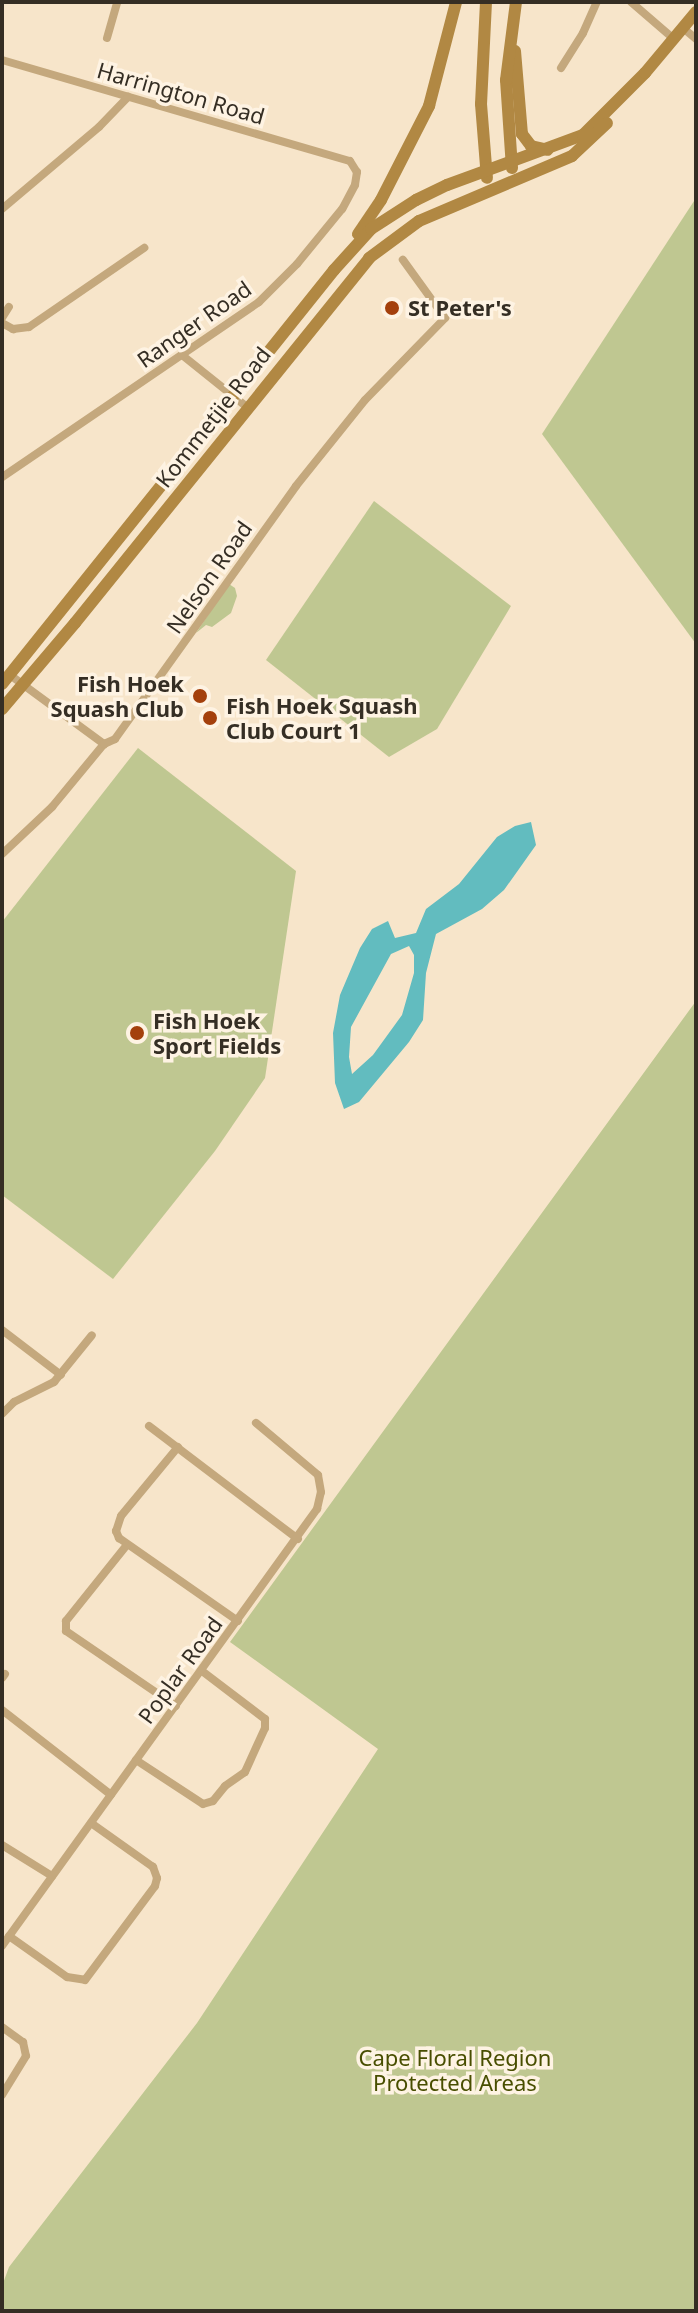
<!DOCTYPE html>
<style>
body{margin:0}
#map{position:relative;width:698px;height:2313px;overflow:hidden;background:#f7e5ca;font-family:"Noto Sans",sans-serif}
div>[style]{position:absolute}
.green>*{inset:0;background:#bfc791}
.water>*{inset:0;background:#62bcbf}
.street>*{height:8px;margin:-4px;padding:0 4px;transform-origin:4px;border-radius:4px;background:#c4a87d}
.secondary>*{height:12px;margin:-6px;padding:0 6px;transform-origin:6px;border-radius:6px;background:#b18843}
.dots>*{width:22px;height:22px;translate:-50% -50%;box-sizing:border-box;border:4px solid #fef3e3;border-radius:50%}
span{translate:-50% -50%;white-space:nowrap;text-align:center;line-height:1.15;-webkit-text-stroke:7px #fef3e3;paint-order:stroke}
.street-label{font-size:22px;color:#352e24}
.poi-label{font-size:22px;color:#352e24;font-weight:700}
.left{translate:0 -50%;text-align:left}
.right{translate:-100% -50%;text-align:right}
.park-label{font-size:22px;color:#484e00}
.frame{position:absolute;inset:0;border:4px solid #352e24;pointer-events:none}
</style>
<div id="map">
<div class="green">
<div style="clip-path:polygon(696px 198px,696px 644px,542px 434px)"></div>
<div style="clip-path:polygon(374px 501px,511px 606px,437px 729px,389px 757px,266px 660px)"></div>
<div style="clip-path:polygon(229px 584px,235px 588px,237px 596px,231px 613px,212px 627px,206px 625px,196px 633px)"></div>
<div style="clip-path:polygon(138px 748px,296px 871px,265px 1078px,215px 1151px,113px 1279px,2px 1195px,2px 922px)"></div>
<div style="clip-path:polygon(696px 1001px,696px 2311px,2px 2311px,2px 2286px,9px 2267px,197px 2023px,378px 1749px,230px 1642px)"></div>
</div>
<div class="water">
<div style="clip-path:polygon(evenodd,531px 822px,536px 845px,504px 890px,482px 909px,436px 934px,426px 973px,423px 1020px,409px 1042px,359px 1102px,344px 1109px,335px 1083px,333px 1033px,340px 995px,360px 948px,372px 929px,388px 921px,395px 938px,416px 933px,426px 909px,459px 884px,497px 837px,515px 826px,531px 822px,409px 946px,414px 955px,414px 973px,402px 1015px,373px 1055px,352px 1074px,349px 1057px,351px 1027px,391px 954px,409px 946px)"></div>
</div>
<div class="street">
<div style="left:631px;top:2px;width:57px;rotate:40.7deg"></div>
<div style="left:683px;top:28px;width:17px;rotate:40deg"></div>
<div style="left:107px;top:38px;width:37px;rotate:-74deg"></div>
<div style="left:2px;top:60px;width:362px;rotate:16.2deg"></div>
<div style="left:350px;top:161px;width:13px;rotate:58deg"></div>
<div style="left:357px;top:172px;width:13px;rotate:99deg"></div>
<div style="left:355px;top:185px;width:27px;rotate:118deg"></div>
<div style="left:342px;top:209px;width:71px;rotate:129.3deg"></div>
<div style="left:297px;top:264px;width:54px;rotate:135deg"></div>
<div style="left:259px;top:302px;width:311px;rotate:145.7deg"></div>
<div style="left:561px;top:68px;width:41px;rotate:-57.8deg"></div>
<div style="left:583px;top:33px;width:34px;rotate:-66deg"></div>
<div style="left:2px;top:209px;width:127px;rotate:-40.2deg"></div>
<div style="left:99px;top:127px;width:42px;rotate:-46deg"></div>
<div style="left:2px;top:318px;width:13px;rotate:-58deg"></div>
<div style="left:2px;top:323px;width:13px;rotate:29deg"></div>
<div style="left:13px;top:329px;width:16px;rotate:-7deg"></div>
<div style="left:29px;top:327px;width:140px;rotate:-34.5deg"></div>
<div style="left:182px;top:355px;width:83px;rotate:38.7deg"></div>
<div style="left:10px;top:675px;width:117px;rotate:36.3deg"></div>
<div style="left:2px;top:854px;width:69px;rotate:-43.2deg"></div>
<div style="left:52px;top:807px;width:82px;rotate:-50.5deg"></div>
<div style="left:104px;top:744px;width:12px;rotate:-24deg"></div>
<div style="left:115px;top:739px;width:311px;rotate:-54.4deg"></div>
<div style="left:296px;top:486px;width:110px;rotate:-51.3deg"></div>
<div style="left:365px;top:400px;width:115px;rotate:-45.7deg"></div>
<div style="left:445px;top:318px;width:72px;rotate:-125.9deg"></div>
<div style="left:2px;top:1330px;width:74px;rotate:37.3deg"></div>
<div style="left:2px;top:1414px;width:17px;rotate:-45deg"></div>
<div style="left:14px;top:1402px;width:45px;rotate:-26.6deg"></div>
<div style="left:54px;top:1382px;width:60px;rotate:-51deg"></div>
<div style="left:149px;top:1426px;width:187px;rotate:37.2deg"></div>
<div style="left:178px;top:1447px;width:89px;rotate:129.6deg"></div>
<div style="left:121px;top:1516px;width:16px;rotate:108deg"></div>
<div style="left:116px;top:1531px;width:8px;rotate:67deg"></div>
<div style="left:119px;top:1538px;width:145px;rotate:34.9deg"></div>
<div style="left:126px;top:1546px;width:96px;rotate:128.7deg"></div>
<div style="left:66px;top:1621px;width:10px;rotate:90deg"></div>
<div style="left:66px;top:1631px;width:133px;rotate:34.3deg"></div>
<div style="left:2px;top:1678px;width:5px;rotate:-53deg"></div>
<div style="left:2px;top:1710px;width:138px;rotate:37.9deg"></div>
<div style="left:136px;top:1760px;width:80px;rotate:33.3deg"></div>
<div style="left:203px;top:1804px;width:10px;rotate:-17deg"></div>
<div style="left:213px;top:1801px;width:19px;rotate:-51deg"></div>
<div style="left:225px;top:1786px;width:24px;rotate:-35deg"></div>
<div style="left:245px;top:1772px;width:48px;rotate:-65.6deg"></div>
<div style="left:265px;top:1728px;width:9px;rotate:-90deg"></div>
<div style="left:265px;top:1719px;width:79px;rotate:-142.7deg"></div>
<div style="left:2px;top:1845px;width:59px;rotate:31.8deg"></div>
<div style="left:9px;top:1936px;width:71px;rotate:35.3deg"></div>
<div style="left:67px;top:1977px;width:18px;rotate:9deg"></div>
<div style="left:85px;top:1980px;width:117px;rotate:-53.3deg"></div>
<div style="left:155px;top:1886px;width:8px;rotate:-76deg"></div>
<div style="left:157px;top:1878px;width:12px;rotate:-110deg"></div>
<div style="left:153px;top:1867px;width:76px;rotate:-144.6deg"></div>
<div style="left:2px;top:1946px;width:539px;rotate:-54.22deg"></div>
<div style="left:317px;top:1509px;width:17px;rotate:-77deg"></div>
<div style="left:321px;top:1492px;width:17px;rotate:-100deg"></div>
<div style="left:318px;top:1475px;width:81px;rotate:-140deg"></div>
<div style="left:2px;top:2027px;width:26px;rotate:36deg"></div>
<div style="left:23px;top:2042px;width:14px;rotate:78deg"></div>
<div style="left:26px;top:2056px;width:46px;rotate:121.6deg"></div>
</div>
<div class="secondary">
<div style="left:486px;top:2px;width:102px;rotate:92.8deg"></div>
<div style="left:481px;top:104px;width:74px;rotate:85.4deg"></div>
<div style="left:515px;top:51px;width:83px;rotate:85.2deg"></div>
<div style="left:522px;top:134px;width:15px;rotate:53deg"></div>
<div style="left:531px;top:146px;width:17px;rotate:13deg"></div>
<div style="left:512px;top:168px;width:88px;rotate:-93.9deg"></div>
<div style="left:506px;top:80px;width:79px;rotate:-82.7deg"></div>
<div style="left:358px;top:234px;width:41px;rotate:-55.9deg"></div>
<div style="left:381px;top:200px;width:106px;rotate:-62.9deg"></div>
<div style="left:429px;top:106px;width:107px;rotate:-75.4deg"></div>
<div style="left:2px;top:684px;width:531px;rotate:-51.27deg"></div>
<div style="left:334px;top:270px;width:55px;rotate:-47.9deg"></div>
<div style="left:371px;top:229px;width:54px;rotate:-32.8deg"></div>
<div style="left:416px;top:200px;width:34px;rotate:-26deg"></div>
<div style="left:447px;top:185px;width:145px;rotate:-20.2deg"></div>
<div style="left:583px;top:135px;width:88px;rotate:-45deg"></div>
<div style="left:645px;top:73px;width:80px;rotate:-50.1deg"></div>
<div style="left:2px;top:709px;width:113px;rotate:-49.7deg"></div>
<div style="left:75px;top:623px;width:469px;rotate:-51.1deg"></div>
<div style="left:369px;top:258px;width:62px;rotate:-36.5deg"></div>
<div style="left:419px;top:221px;width:166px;rotate:-23deg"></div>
<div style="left:572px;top:156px;width:48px;rotate:-43.3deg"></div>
</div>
<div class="dots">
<div style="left:392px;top:308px;background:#a4400c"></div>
<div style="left:200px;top:696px;background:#a4400c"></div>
<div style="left:210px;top:718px;background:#a4400c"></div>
<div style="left:137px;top:1033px;background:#a4400c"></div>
</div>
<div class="street-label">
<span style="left:181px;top:93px;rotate:16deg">Harrington Road</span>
<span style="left:194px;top:324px;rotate:-35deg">Ranger Road</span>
<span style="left:213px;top:417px;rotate:-52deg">Kommetjie Road</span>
<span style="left:209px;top:577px;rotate:-55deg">Nelson Road</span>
<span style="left:180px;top:1670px;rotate:-54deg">Poplar Road</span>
</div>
<div class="poi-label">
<span class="left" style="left:408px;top:308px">St Peter's</span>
<span class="right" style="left:184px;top:696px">Fish Hoek<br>Squash Club</span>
<span class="left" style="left:226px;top:718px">Fish Hoek Squash<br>Club Court 1</span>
<span class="left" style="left:153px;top:1033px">Fish Hoek<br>Sport Fields</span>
</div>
<div class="park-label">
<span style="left:455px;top:2070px">Cape Floral Region<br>Protected Areas</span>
</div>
<div class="frame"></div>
</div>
